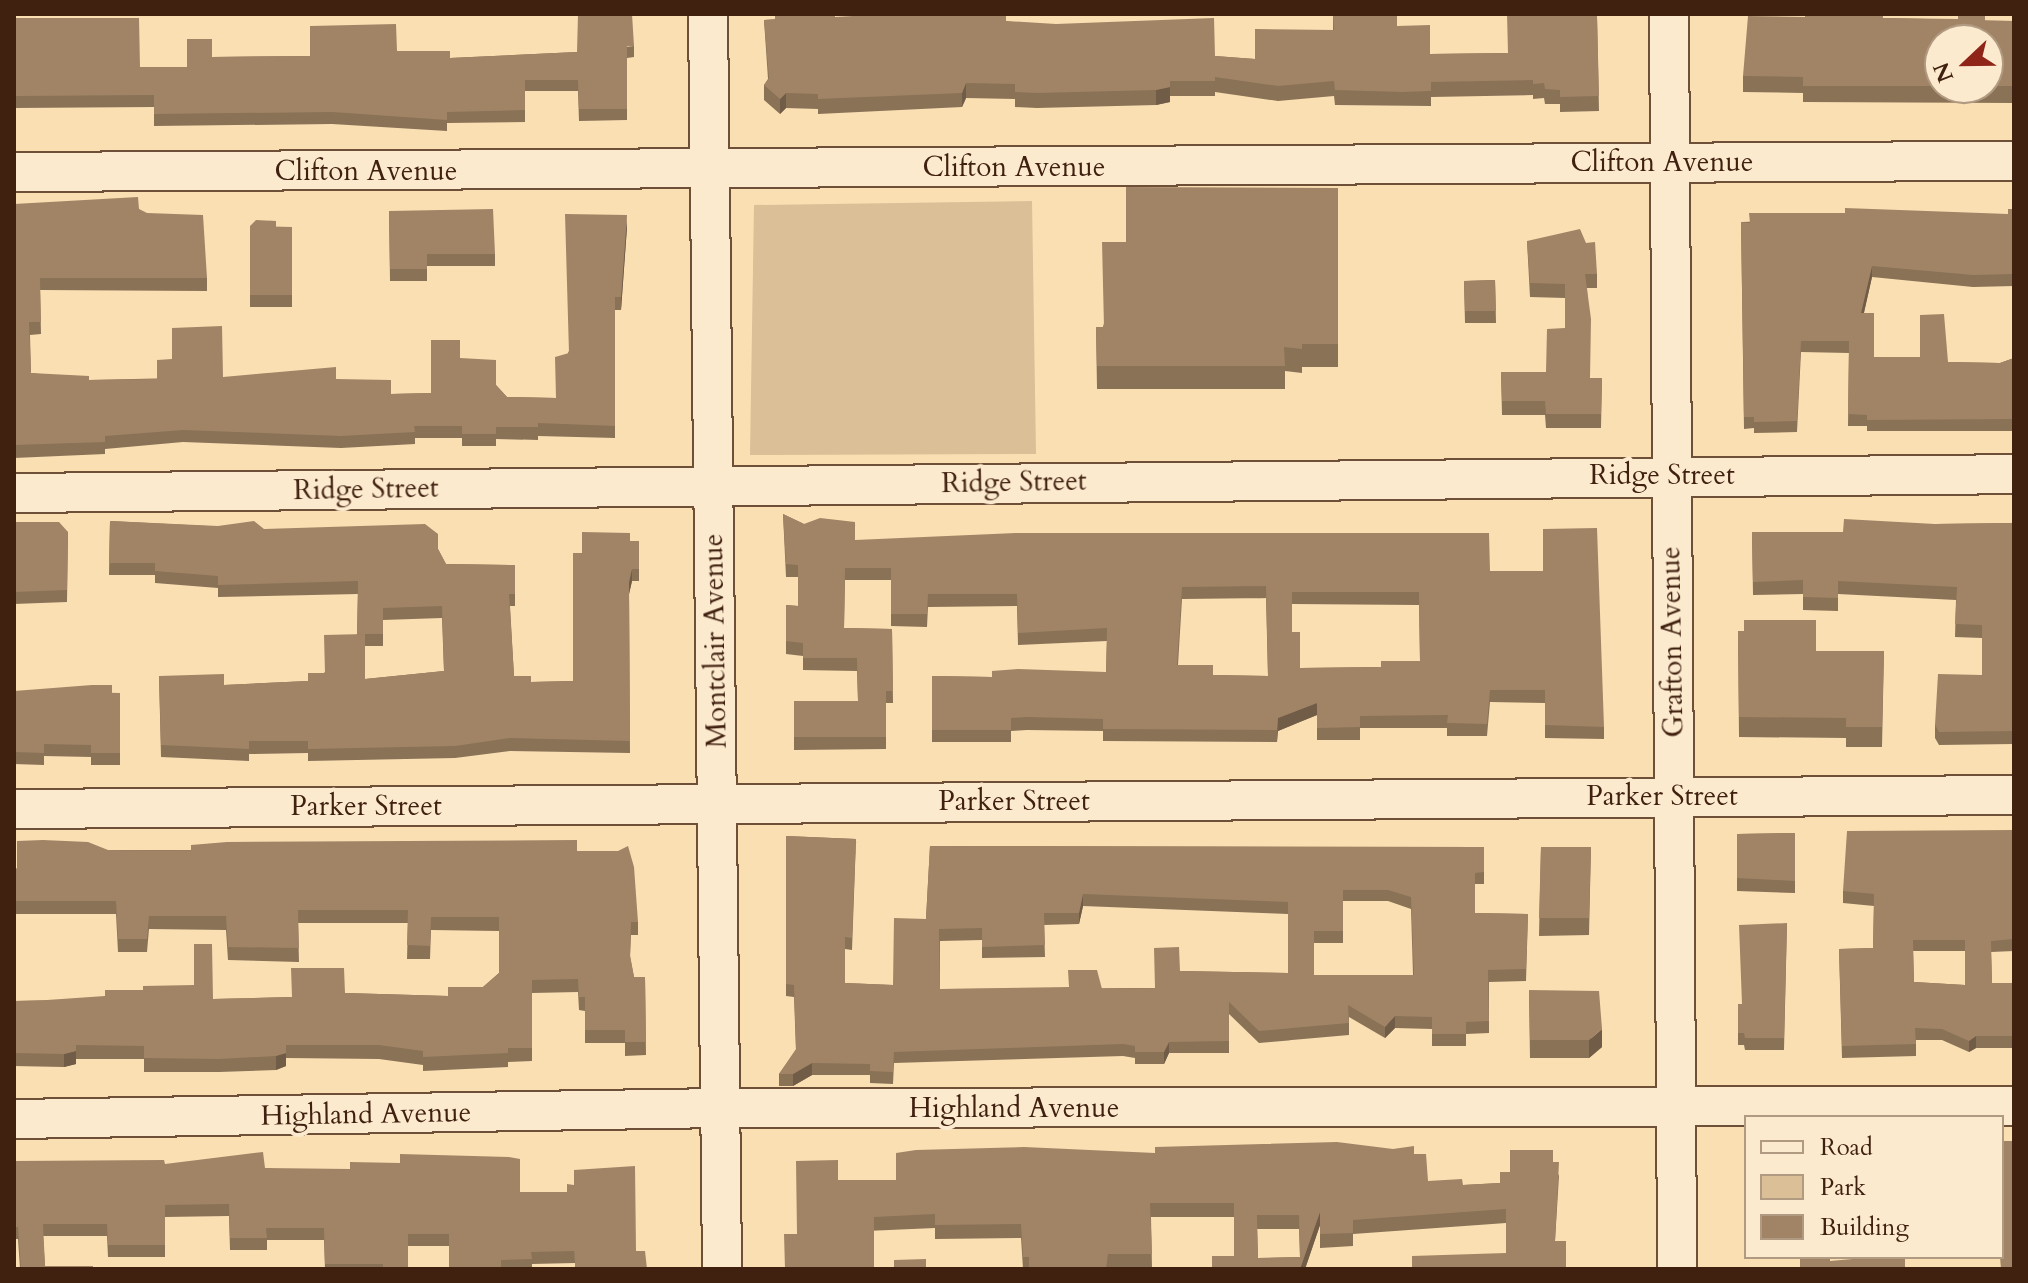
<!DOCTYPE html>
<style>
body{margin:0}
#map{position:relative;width:2028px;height:1283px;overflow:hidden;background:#fadfb3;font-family:Cardo,serif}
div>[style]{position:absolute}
.green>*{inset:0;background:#dabf97}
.roads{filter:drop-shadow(2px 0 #6e5039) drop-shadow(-2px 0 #6e5039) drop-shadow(0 2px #6e5039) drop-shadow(0 -2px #6e5039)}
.minor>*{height:38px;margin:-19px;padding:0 19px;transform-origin:19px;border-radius:19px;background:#fceace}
.wall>*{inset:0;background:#8a7257}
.shaded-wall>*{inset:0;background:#715c47}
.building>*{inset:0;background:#a18465}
span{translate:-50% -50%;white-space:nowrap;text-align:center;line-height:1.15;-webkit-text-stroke:8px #fceace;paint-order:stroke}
.street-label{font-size:28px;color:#402110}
.frame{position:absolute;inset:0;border:16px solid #402110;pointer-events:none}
.legend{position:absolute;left:1744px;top:1115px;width:260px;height:144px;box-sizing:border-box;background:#fceace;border:2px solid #b19a82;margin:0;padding:10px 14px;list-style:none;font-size:24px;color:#402110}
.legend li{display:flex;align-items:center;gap:16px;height:40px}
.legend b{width:40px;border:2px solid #b19a82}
.north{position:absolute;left:1924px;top:24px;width:80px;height:80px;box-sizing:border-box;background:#fceace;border:2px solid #b19a82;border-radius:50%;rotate:248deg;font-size:22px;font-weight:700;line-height:32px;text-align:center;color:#402110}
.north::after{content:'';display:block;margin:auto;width:28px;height:36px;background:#8f2418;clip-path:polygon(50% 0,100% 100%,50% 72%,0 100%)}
</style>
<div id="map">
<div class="green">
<div style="clip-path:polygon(1032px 201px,1036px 454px,750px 455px,754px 205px)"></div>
</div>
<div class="roads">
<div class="minor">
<div style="left:708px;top:14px;width:1255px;rotate:89.36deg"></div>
<div style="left:1669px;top:14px;width:1255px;rotate:89.63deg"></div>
<div style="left:14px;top:172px;width:2000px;rotate:-0.32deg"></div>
<div style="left:14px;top:493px;width:2000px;rotate:-0.54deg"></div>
<div style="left:14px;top:809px;width:2000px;rotate:-0.4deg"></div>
<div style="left:14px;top:1119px;width:707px;rotate:-0.89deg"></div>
<div style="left:721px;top:1108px;width:1293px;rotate:-0.09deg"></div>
</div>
</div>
<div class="wall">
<div style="clip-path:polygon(1333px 14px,1397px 26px,1430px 54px,1508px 53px,1591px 16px,1597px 16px,1599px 111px,1560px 112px,1560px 104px,1545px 104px,1544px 98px,1533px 99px,1533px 95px,1431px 97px,1431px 106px,1335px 105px,1334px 96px,1278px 101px,1215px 92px,1215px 96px,1170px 96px,1170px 102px,1156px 105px,1037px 108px,1015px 107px,1015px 99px,966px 98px,962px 107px,818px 114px,818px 109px,786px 108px,780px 114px,764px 100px,764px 85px,768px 79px,764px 20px,835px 17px,1006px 21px,1215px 56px,1255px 59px,1333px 30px)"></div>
<div style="clip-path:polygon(14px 18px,140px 67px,187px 67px,212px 57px,310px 56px,397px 51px,450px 58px,577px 52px,634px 46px,634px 57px,627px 58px,627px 120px,579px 121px,578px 91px,525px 91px,525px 122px,447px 123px,447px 131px,332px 124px,154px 126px,154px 107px,14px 108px)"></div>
<div style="clip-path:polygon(evenodd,1883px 18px,2014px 21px,2014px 103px,1803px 102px,1803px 93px,1743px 92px,1743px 76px,1883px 18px,1940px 40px,1988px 40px,1988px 88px,1940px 88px,1940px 40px)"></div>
<div style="clip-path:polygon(1338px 188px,1338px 367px,1302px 367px,1302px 373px,1285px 371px,1285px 389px,1097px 389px,1096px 327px,1103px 327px,1126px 242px)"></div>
<div style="clip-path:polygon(14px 204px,139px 209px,207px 278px,207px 291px,40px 290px,41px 334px,30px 335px,31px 373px,89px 380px,223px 377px,336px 379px,391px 394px,431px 393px,460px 358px,496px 385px,507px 397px,556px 398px,568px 353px,627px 227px,621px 310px,615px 310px,615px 438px,538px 436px,538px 440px,496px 439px,496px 446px,462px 446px,462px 438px,415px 438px,415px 444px,341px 448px,183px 442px,105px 449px,105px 454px,14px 458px)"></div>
<div style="clip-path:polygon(2014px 209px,2014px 286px,1973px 287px,1872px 277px,1864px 313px,1874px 357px,1948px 362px,2000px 363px,2014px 358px,2014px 431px,1867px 431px,1867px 426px,1848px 426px,1849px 353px,1801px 352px,1797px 432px,1754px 433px,1754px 428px,1744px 429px,1741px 222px,2008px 214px)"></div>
<div style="clip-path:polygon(389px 211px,495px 254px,495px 266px,427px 266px,427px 281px,390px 281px)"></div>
<div style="clip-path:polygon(250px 226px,292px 227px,292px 307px,250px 307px)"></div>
<div style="clip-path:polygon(1527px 241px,1597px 274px,1597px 288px,1587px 288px,1590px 378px,1602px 378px,1601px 428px,1546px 428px,1545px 415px,1502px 415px,1501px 372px,1546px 372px,1565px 328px,1565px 298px,1530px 297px)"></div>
<div style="clip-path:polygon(1495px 280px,1496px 323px,1465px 323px,1464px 281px)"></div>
<div style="clip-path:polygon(evenodd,783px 514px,804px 524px,855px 540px,1490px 571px,1604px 727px,1604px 739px,1545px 738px,1545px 703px,1490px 702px,1487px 736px,1447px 736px,1447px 728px,1360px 728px,1360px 740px,1317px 740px,1317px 715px,1278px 731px,1277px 742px,1103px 741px,1103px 731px,1027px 730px,1011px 731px,1011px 742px,932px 742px,932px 676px,992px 677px,1106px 672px,1107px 641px,1018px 645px,1017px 606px,928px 607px,927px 627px,891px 626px,891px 580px,845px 580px,844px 628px,892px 629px,893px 703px,886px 703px,886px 749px,794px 750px,794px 701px,858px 701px,857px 671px,803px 670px,803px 656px,786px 654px,786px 605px,798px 606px,798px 577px,786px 577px,783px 514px,1266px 598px,1268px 676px,1213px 675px,1178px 665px,1182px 599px,1266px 598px,783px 514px,1292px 604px,1419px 605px,1420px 661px,1381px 667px,1300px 668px,1292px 632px,1292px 604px)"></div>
<div style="clip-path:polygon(evenodd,110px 521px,264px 529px,438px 549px,446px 564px,515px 565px,515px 606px,510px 606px,514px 676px,531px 682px,573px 681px,582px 553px,630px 541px,639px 541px,639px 581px,632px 581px,629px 594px,630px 753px,510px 751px,455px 758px,308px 761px,308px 753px,249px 754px,249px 761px,161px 757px,159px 676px,224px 685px,308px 681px,324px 673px,357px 634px,358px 594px,218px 597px,218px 588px,155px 583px,155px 575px,109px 575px,110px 521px,442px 618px,444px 671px,365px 679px,365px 646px,383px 646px,383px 620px,442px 618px)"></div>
<div style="clip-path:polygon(14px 522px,68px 532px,67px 602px,14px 604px)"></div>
<div style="clip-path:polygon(2014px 523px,2014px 744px,1939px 745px,1935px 738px,1935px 725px,1982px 675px,1982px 638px,1955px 637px,1956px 600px,1838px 594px,1838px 611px,1803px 610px,1803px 594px,1753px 595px,1752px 532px,1843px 532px,1935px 524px)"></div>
<div style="clip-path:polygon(1738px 631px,1816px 651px,1884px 651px,1882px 747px,1846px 747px,1846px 738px,1739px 737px)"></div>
<div style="clip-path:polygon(14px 691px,120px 693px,120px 765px,91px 765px,91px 757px,44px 756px,44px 765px,14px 764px)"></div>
<div style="clip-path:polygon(evenodd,2014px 830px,2014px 951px,1991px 952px,1992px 983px,2014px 983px,2014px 1048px,1976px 1048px,1969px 1052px,1942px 1040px,1916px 1040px,1916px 1056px,1842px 1058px,1839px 949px,1873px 948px,1874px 906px,1843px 903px,1843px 891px,2014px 830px,1913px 951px,1965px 951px,1965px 985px,1914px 982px,1913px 951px)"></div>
<div style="clip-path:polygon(1795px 833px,1795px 893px,1737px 891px,1737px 834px)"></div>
<div style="clip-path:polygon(evenodd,786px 836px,856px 839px,852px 950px,845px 949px,845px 983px,893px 985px,926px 919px,930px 846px,1484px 847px,1484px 884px,1475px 884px,1475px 913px,1528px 914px,1526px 981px,1489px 982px,1489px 1033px,1466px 1034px,1466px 1046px,1432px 1046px,1432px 1029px,1395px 1028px,1385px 1038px,1349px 1017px,1349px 1035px,1259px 1043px,1229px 1014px,1229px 1053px,1169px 1053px,1164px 1064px,1135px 1064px,1135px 1058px,1123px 1056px,894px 1063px,893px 1084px,870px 1083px,870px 1075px,812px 1075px,793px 1086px,779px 1086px,779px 1074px,796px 1050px,794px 997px,786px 996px,786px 836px,1343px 901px,1388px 901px,1411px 909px,1413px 975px,1314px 975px,1314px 943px,1343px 943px,1343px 901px,786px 836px,1083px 906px,1288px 914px,1288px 973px,1180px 971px,1155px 988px,940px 989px,940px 941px,982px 940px,982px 958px,1045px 957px,1044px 925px,1079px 924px,1083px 906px)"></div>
<div style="clip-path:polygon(1541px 847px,1591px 847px,1589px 935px,1539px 936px)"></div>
<div style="clip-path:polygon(108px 850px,577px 851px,638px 922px,638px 935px,631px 935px,630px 957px,634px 977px,645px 977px,646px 1055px,625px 1056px,625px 1043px,585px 1043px,585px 1011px,579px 1010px,578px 992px,532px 993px,532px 1061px,508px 1062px,508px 1067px,423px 1071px,423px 1065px,379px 1059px,286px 1058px,286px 1066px,276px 1070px,219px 1072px,144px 1072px,144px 1059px,76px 1059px,76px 1064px,64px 1067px,14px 1066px,14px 1001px,213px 999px,291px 997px,345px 993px,448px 996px,483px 987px,499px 973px,499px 931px,431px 930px,430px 959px,407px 959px,408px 923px,298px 923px,299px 962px,228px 960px,226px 930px,149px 929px,147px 952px,118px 952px,116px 914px,14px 914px,14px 867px,17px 869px)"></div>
<div style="clip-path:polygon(1787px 923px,1784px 1050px,1745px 1050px,1744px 1045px,1738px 1045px,1738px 1004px,1742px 1004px)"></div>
<div style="clip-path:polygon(1529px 990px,1602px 1047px,1589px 1058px,1530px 1058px)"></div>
<div style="clip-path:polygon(evenodd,1155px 1153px,1414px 1154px,1428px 1181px,1463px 1185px,1500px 1183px,1510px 1172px,1553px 1162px,1559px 1176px,1555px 1241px,1506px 1253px,1506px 1223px,1353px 1234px,1353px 1246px,1320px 1248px,1320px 1225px,1305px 1269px,1234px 1256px,1234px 1217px,1151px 1217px,1152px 1268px,1023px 1269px,1021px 1238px,935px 1239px,935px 1228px,797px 1234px,838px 1180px,896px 1180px,1155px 1153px,1257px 1229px,1299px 1229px,1300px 1257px,1258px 1258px,1257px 1229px)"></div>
<div style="clip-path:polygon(14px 1161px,165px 1164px,265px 1168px,520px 1192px,567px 1192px,574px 1185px,575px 1263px,532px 1264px,532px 1269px,449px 1269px,449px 1246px,408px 1246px,408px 1269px,325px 1269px,324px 1240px,267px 1240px,267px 1250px,230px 1250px,229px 1216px,165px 1217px,165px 1257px,108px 1257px,107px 1236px,43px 1236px,45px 1266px,93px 1269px,20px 1269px,18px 1239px,14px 1239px)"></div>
</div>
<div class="shaded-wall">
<div style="clip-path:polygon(966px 83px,966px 98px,962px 107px,962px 93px)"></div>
<div style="clip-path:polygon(1170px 87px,1170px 102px,1156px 105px,1156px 90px)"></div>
<div style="clip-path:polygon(786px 93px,786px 108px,780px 114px,780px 99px)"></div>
<div style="clip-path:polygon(627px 215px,627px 227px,621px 310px,621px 297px)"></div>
<div style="clip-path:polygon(1872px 266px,1872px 277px,1861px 325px,1861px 313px)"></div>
<div style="clip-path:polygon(632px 569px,632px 581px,629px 594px,629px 582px)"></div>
<div style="clip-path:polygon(1317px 703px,1317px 715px,1278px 731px,1277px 742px,1278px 718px)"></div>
<div style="clip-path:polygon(1083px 894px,1083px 906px,1079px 924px,1079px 913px)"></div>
<div style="clip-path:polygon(1395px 1016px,1395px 1028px,1385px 1038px,1385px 1027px)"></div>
<div style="clip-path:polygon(1602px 1029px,1602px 1047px,1589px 1058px,1589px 1040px)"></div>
<div style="clip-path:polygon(1976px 1036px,1976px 1048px,1969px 1052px,1969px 1041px)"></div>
<div style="clip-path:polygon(1169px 1042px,1169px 1053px,1164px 1064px,1164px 1052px)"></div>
<div style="clip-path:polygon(76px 1051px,76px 1064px,64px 1067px,64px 1054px)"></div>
<div style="clip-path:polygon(286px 1053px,286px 1066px,276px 1070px,276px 1056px)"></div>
<div style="clip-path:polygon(812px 1063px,812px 1075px,793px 1086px,793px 1074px)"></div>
<div style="clip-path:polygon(1320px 1212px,1320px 1225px,1305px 1269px,1300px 1269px)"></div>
</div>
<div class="building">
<div style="clip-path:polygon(578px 14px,632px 14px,634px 46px,627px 46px,627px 109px,579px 109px,578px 80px,525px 80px,525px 110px,447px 112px,447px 120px,332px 112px,154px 114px,154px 95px,14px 96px,14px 18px,139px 18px,140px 67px,187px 67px,187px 39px,212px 39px,212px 57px,310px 56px,310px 26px,396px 24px,397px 51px,450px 51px,450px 58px,577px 52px)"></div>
<div style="clip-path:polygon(775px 14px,835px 14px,835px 17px,888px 14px,1006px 14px,1006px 21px,1056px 24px,1214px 18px,1215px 56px,1255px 59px,1255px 29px,1334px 30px,1333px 14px,1397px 14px,1397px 26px,1430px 25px,1430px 54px,1508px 53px,1507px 14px,1591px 14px,1591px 16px,1597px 16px,1599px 96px,1560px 97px,1560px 90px,1545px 89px,1544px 83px,1533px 84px,1533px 80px,1431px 82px,1431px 91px,1402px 92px,1335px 90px,1334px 81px,1278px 86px,1215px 77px,1215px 81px,1170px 81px,1170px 87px,1156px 90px,1037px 93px,1015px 92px,1015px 84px,966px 83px,962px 93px,818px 99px,818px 94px,786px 93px,780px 99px,764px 85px,769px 78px,764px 20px,775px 19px)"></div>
<div style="clip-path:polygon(1805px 14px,1883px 14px,1883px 18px,1958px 19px,1958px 14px,1985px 14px,1985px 21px,2014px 21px,2014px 86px,1988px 86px,1988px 40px,1940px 40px,1940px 86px,1803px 86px,1803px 77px,1743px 76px,1748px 16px,1805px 17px)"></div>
<div style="clip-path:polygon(1126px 187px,1338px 188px,1338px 344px,1302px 344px,1302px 349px,1284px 347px,1285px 366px,1097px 366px,1096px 327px,1104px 327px,1102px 242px,1126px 242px)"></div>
<div style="clip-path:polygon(138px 197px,139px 209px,147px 213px,203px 215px,207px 278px,40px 278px,41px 322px,29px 322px,31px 373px,89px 376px,89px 380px,157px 379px,157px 360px,172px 359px,172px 328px,222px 326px,223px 377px,336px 367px,336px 379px,391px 380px,391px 394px,431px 393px,431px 340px,460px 340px,460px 358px,496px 360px,496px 385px,507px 397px,556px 398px,555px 357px,569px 353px,565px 214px,627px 215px,621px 297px,615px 297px,615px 426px,538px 423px,538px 427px,496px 427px,496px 434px,462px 434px,462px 426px,414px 426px,415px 432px,341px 436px,183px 430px,105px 436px,105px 442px,14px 445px,14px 204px)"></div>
<div style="clip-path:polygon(1845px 208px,2008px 214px,2008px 209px,2014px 209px,2014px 274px,1973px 275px,1872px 266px,1861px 313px,1874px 313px,1874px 357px,1920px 357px,1920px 315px,1944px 314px,1948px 362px,2000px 363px,2014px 358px,2014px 419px,1867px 420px,1867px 415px,1848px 414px,1849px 341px,1801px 341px,1797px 421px,1754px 422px,1754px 417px,1744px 417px,1741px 222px,1750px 223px,1749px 213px,1845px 213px)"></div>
<div style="clip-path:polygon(493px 209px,495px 254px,427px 254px,427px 269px,390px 269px,389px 211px)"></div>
<div style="clip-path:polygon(256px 220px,276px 221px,276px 227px,292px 227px,292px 295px,250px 295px,250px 226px)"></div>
<div style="clip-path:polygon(1580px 229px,1586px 243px,1595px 242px,1597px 274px,1585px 274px,1591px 319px,1590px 378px,1602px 378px,1601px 414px,1546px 414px,1545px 401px,1502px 401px,1501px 372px,1546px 372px,1547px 329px,1565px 328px,1565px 284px,1530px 283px,1527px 241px)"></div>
<div style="clip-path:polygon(1495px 280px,1496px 311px,1465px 311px,1464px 281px)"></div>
<div style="clip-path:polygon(evenodd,783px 514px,804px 524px,820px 518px,855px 522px,855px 540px,1016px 533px,1489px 533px,1490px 571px,1543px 571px,1543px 529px,1597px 528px,1604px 727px,1545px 725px,1545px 690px,1490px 690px,1487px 724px,1447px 723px,1448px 715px,1360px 716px,1360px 727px,1317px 728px,1317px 703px,1278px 718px,1277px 730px,1103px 729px,1103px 719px,1027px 717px,1011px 718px,1011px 730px,932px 730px,932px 676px,992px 677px,992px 671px,1018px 669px,1106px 672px,1107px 628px,1018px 633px,1017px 594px,928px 594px,927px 614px,891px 614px,891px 568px,845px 568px,844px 628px,892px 629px,893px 691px,886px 691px,886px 737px,794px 737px,794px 701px,858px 701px,857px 658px,803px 658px,803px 643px,786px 641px,786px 605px,798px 606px,798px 565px,786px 564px,783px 514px,1266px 586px,1268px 676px,1213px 675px,1213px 665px,1177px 665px,1182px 587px,1266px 586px,783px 514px,1292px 592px,1419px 592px,1420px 661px,1381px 661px,1381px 667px,1300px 668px,1300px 632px,1292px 632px,1292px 592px)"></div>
<div style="clip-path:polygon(1844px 519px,1935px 524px,2014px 523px,2014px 731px,1939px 732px,1935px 725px,1938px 674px,1982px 675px,1982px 625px,1955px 624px,1957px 587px,1838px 581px,1838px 598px,1803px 597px,1803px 580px,1753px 582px,1752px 532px,1843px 532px)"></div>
<div style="clip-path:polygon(110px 521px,218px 526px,254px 521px,264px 529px,425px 524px,438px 534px,438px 549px,446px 564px,515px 565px,515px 594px,509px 594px,514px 676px,531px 676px,531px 682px,573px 681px,573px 553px,582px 553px,582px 532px,630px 533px,630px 541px,639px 541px,639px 569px,632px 569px,629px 582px,630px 741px,510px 738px,455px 746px,308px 749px,308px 741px,249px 741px,249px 749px,161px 745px,159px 676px,224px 674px,224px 685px,308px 681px,308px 673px,325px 673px,324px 635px,365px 634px,365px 679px,444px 671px,442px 606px,383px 608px,383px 634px,357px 634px,358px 581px,218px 585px,218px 576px,155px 571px,155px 563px,109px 563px)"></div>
<div style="clip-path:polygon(14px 522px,59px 522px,68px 532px,67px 590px,14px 592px)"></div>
<div style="clip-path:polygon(1744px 620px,1816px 620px,1816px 651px,1884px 651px,1882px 727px,1846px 727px,1846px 718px,1739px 717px,1738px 631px,1744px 631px)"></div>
<div style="clip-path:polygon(92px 685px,112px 685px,112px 693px,120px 693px,120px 753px,91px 753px,91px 745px,44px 744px,44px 753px,14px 752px,14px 691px)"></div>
<div style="clip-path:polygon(evenodd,2014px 830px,2014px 939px,1991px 941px,1992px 983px,2014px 983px,2014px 1036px,1976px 1036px,1969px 1041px,1942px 1029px,1915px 1028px,1916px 1044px,1842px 1046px,1839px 949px,1873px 948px,1874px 894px,1843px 891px,1847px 831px,2014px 830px,1913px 940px,1965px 940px,1965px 985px,1914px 982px,1913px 940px)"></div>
<div style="clip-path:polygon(1795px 833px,1795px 881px,1737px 878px,1737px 834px)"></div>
<div style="clip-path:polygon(evenodd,786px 836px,856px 839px,852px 938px,845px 937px,845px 983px,893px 985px,894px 918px,926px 919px,930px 846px,1484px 847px,1484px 872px,1475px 873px,1475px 913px,1528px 914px,1526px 969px,1488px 970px,1489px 1021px,1466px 1022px,1466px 1034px,1432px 1034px,1432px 1017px,1395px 1016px,1385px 1027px,1348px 1005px,1349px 1023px,1259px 1031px,1229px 1002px,1229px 1041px,1169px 1042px,1164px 1052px,1135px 1052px,1135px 1046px,1123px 1044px,894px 1052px,893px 1072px,870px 1071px,870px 1064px,812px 1063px,793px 1074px,779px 1074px,796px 1049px,794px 985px,786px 984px,786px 836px,1343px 890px,1388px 890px,1411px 897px,1414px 975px,1314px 975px,1314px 931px,1343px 931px,1343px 890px,786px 836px,1083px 894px,1288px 902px,1288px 973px,1180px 971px,1179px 947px,1154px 948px,1155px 988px,1102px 989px,1097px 970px,1068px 970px,1069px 987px,940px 989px,939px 929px,982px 928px,982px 947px,1045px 945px,1044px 913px,1079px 913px,1083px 894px)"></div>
<div style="clip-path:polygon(43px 840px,88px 842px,108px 850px,191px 851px,191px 845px,227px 842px,577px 840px,577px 851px,618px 851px,628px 846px,634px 867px,638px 922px,631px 922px,630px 955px,634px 977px,645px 977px,646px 1042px,625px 1042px,625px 1030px,585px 1030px,585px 997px,579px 997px,578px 979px,532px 980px,532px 1048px,508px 1048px,508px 1053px,423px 1057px,423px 1051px,379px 1045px,286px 1045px,286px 1053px,276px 1056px,219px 1059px,144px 1058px,144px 1046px,76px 1045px,76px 1051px,64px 1054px,14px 1053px,14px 1001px,47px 1000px,105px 996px,105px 990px,143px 990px,143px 986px,194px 985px,194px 944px,212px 944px,213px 999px,292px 997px,291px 968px,344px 968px,345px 993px,448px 996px,448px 987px,483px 987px,499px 973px,499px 917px,431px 917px,430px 946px,407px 945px,408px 910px,298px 910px,299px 948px,228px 947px,226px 916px,149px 916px,147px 939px,118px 939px,116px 901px,14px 901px,14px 867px,17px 869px,17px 841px)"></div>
<div style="clip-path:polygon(1541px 847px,1591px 847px,1589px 918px,1539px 918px)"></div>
<div style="clip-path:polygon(1787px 923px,1784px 1038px,1745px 1038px,1744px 1033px,1738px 1033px,1738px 1004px,1742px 1004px,1739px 925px)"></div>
<div style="clip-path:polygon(1529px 990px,1599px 991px,1602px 1029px,1589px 1040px,1530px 1040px)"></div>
<div style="clip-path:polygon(2002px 1141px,2014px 1141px,2014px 1269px,2001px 1269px,2000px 1257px,2002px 1257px)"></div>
<div style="clip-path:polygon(evenodd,1337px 1142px,1393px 1149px,1414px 1146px,1414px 1154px,1426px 1154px,1428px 1181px,1462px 1179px,1463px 1185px,1500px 1183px,1500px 1172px,1510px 1172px,1510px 1150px,1553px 1150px,1553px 1162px,1559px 1162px,1555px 1241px,1566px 1241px,1566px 1269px,1412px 1269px,1412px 1256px,1506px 1253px,1506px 1209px,1353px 1220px,1353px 1233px,1320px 1234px,1320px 1212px,1300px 1269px,1212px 1269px,1212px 1256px,1234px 1256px,1234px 1203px,1150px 1203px,1152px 1254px,1108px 1254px,1106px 1269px,1029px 1269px,1029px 1257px,1023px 1257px,1021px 1224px,935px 1225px,935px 1214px,874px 1217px,874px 1269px,785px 1269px,784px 1234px,797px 1234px,796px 1161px,838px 1160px,838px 1180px,896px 1180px,896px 1153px,916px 1150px,1024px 1147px,1155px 1153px,1155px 1147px,1337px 1142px,1257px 1215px,1299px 1215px,1300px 1257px,1258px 1258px,1257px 1215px)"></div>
<div style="clip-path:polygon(263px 1152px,265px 1168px,350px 1169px,350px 1162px,400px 1163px,400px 1154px,509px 1157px,520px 1159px,520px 1192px,567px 1192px,567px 1184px,574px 1185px,574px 1170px,635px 1166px,636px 1251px,645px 1251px,647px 1269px,575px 1269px,575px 1251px,531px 1252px,532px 1259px,501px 1260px,501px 1269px,449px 1269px,449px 1234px,408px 1234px,408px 1269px,383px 1269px,383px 1264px,325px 1264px,324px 1228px,266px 1228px,267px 1238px,230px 1238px,229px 1204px,165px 1205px,165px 1245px,108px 1245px,107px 1224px,43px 1224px,45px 1266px,93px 1266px,93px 1269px,21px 1269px,18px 1227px,14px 1227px,14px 1161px,164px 1160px,165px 1164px)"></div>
<div style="clip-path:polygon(1800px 1257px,1830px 1257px,1830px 1261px,1875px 1257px,1905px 1257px,1905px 1269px,1800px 1269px)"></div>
<div style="clip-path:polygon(926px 1259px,926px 1269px,894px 1269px,894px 1260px)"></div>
</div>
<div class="street-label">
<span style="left:1662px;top:162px">Clifton Avenue</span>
<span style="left:1014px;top:167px">Clifton Avenue</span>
<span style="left:366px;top:171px">Clifton Avenue</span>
<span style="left:1662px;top:475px">Ridge Street</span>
<span style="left:1014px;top:482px;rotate:-1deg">Ridge Street</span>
<span style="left:366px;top:489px;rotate:-1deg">Ridge Street</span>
<span style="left:715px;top:641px;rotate:-91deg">Montclair Avenue</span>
<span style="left:1672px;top:642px;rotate:-91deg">Grafton Avenue</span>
<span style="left:1662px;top:796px">Parker Street</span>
<span style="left:1014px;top:801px">Parker Street</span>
<span style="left:366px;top:806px">Parker Street</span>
<span style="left:1014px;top:1108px">Highland Avenue</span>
<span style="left:366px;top:1114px;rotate:-1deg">Highland Avenue</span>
</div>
<div class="frame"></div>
<ul class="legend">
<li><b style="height:10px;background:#fceace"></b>Road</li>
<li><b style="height:22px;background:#dabf97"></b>Park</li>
<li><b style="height:22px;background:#a18465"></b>Building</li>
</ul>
<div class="north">N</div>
</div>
